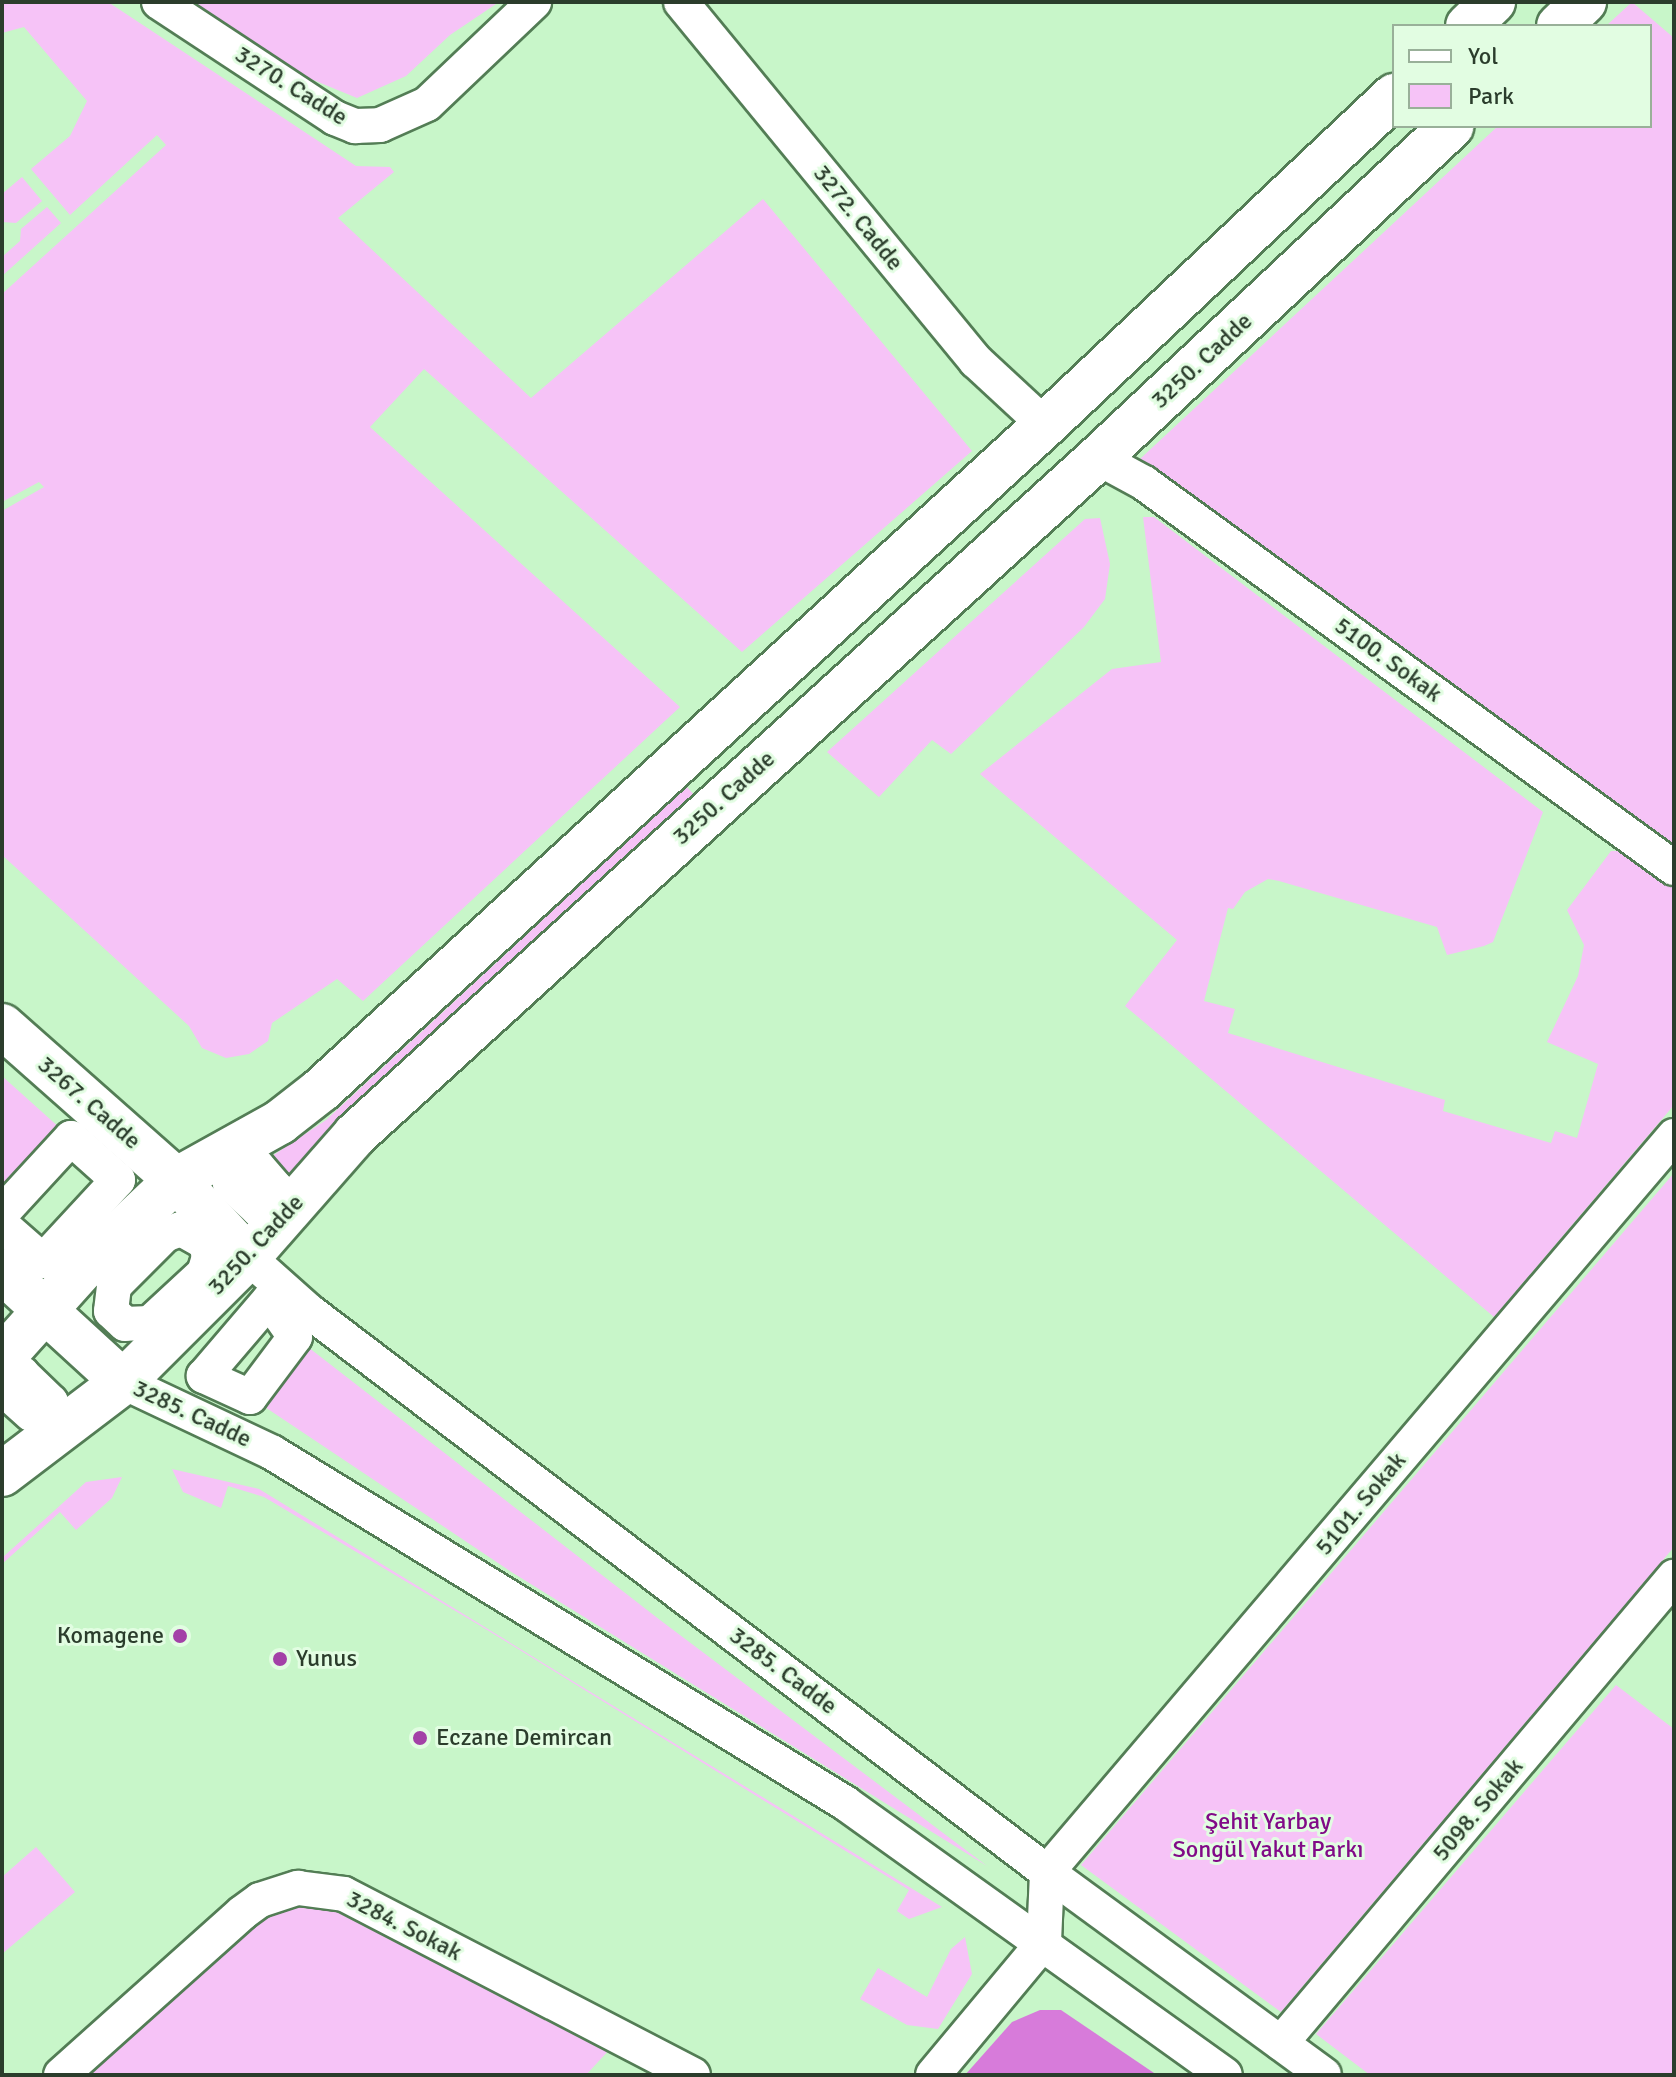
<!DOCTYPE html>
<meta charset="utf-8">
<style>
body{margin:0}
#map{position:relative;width:1676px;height:2077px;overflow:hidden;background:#c8f6c9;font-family:Signika,sans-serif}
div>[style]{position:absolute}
.green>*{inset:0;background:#f6c3f7}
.forest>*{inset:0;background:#d77bda}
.roads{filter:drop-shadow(2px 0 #537d55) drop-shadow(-2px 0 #537d55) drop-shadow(0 2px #537d55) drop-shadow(0 -2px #537d55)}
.street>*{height:34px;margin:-17px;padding:0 17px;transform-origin:17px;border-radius:17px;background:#fff}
.secondary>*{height:44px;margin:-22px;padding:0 22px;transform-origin:22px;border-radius:22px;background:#fff}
.dots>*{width:22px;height:22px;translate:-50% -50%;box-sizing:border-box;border:4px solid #e2fde2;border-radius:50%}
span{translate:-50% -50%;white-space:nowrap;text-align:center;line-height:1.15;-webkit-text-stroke:6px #e2fde2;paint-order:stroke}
.street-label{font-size:24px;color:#2b3d2c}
.poi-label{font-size:24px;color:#2b3d2c}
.right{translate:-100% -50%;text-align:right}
.left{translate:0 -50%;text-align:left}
.park-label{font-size:24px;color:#810a87}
.frame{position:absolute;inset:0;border:4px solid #2b3d2c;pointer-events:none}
.legend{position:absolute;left:1392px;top:24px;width:260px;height:104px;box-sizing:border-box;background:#e2fde2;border:2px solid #99b099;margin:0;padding:10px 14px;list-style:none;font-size:24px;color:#2b3d2c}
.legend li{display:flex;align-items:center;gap:16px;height:40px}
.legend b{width:40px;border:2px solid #99b099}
</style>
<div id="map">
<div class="green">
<div style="clip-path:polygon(2px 2px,108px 2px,356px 166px,390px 167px,394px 172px,338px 218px,531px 398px,763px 199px,972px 451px,742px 652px,424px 369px,370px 427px,680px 707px,363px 1001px,337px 979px,272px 1023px,268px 1041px,249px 1054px,226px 1058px,202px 1048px,189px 1026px,2px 855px,2px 511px,44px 487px,39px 482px,2px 502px,2px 294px,166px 145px,157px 135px,70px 215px,31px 169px,70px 136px,87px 101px,24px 27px,2px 33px)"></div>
<div style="clip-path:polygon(187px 2px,499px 2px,450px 35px,406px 76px,357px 98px,289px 70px)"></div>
<div style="clip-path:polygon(1632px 2px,1674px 38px,1674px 847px,1140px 459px,1498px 126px,1650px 126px,1650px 26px,1606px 26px)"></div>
<div style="clip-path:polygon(22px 177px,42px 201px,16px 223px,2px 222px,2px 194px)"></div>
<div style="clip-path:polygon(47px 207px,61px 223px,2px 276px,2px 257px,20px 241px,21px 229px)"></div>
<div style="clip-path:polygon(1143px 517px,1154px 517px,1543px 812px,1493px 942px,1484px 946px,1447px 955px,1437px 927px,1279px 881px,1268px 879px,1245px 892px,1233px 909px,1228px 908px,1204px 1001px,1235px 1009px,1228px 1033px,1445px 1100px,1443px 1111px,1551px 1143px,1555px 1131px,1577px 1138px,1598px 1064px,1547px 1042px,1578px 976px,1584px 945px,1567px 910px,1611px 851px,1623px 851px,1674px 889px,1674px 1105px,1494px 1317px,1125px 1006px,1177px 940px,980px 774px,1112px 669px,1161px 662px)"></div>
<div style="clip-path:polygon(1100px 518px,1110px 564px,1105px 599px,1084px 627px,951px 754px,932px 740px,879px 797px,827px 752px,1085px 519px)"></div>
<div style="clip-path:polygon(687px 787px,695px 796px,276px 1188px,257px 1166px,326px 1120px)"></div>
<div style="clip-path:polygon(2px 1076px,71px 1138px,2px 1213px)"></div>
<div style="clip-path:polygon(1674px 1173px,1674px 1547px,1281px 2012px,1081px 1865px)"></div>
<div style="clip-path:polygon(295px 1337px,660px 1620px,987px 1866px,513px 1573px,250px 1397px)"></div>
<div style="clip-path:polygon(172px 1469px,259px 1489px,942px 1907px,909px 1919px,897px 1911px,909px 1890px,479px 1625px,264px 1497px,228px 1486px,221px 1508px,183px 1492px)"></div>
<div style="clip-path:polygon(122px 1477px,112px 1498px,76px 1530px,60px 1512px,2px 1564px,2px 1558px,86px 1482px)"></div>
<div style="clip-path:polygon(1616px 1685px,1674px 1729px,1674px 2075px,1370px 2075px,1316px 2034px)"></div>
<div style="clip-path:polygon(36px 1847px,75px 1892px,2px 1954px,2px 1877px)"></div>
<div style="clip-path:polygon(289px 1904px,325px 1906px,609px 2050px,586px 2075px,88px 2075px,258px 1923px)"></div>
<div style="clip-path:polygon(965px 1937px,972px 1974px,938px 2029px,907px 2025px,860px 1999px,878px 1968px,927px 1997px,951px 1949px)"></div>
</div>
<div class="forest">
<div style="clip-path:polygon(1040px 2010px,1061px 2010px,1157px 2075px,965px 2075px,1012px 2022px)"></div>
</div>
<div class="roads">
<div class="street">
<div style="left:159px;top:2px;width:211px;rotate:33.4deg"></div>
<div style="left:335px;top:118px;width:22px;rotate:22deg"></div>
<div style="left:355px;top:126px;width:25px;rotate:-2deg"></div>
<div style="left:380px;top:125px;width:51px;rotate:-24.1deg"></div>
<div style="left:427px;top:104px;width:148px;rotate:-43.6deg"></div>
<div style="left:681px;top:2px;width:465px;rotate:50.6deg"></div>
<div style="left:976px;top:361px;width:94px;rotate:42.8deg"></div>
<div style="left:1098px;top:458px;width:52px;rotate:28.5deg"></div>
<div style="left:1144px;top:483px;width:655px;rotate:36deg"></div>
<div style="left:257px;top:1166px;width:29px;rotate:49deg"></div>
<div style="left:276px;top:1188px;width:28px;rotate:128deg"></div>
<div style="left:259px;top:1210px;width:40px;rotate:-137deg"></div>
<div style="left:230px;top:1183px;width:32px;rotate:-32deg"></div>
<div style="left:2px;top:1213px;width:102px;rotate:-47.4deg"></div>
<div style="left:71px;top:1138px;width:63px;rotate:41.8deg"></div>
<div style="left:118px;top:1180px;width:110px;rotate:132.8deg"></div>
<div style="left:43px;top:1261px;width:55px;rotate:-138.7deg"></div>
<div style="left:181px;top:1229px;width:29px;rotate:29deg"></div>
<div style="left:206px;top:1243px;width:14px;rotate:78deg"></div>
<div style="left:209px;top:1257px;width:17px;rotate:107deg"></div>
<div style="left:204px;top:1273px;width:74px;rotate:137.2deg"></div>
<div style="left:150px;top:1323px;width:25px;rotate:178deg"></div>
<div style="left:125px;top:1324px;width:19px;rotate:-137deg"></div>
<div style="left:111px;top:1311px;width:25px;rotate:-83deg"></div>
<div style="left:114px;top:1286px;width:72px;rotate:-45deg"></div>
<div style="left:165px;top:1235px;width:17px;rotate:-21deg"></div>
<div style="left:248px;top:1257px;width:83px;rotate:41.6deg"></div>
<div style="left:310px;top:1312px;width:926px;rotate:37.23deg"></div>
<div style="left:1047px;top:1872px;width:343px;rotate:36.2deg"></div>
<div style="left:269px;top:1300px;width:45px;rotate:54.9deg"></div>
<div style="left:295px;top:1337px;width:75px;rotate:126.9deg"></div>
<div style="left:250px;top:1397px;width:51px;rotate:-155.5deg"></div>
<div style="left:204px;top:1376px;width:100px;rotate:-49.5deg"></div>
<div style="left:22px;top:1374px;width:40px;rotate:44deg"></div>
<div style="left:51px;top:1402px;width:23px;rotate:149deg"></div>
<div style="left:31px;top:1414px;width:31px;rotate:-138deg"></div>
<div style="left:8px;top:1393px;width:24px;rotate:-54deg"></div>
<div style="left:123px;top:1382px;width:166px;rotate:25.3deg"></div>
<div style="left:273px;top:1453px;width:671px;rotate:31.46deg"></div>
<div style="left:845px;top:1803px;width:467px;rotate:35.6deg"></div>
<div style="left:1281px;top:2043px;width:610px;rotate:-49.86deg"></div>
<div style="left:61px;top:2075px;width:243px;rotate:-41.8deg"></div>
<div style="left:242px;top:1913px;width:22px;rotate:-36deg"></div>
<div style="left:260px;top:1900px;width:40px;rotate:-18deg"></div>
<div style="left:298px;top:1888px;width:46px;rotate:7.4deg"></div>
<div style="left:344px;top:1894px;width:393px;rotate:27.4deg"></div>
<div style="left:933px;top:2075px;width:173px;rotate:-50.2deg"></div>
<div style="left:1044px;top:1942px;width:70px;rotate:-87.5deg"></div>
<div style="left:1047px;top:1872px;width:967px;rotate:-49.57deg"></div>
</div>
<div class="secondary">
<div style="left:1468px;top:26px;width:35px;rotate:-44deg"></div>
<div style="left:1559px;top:26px;width:35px;rotate:-44deg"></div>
<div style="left:2px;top:1026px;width:232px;rotate:41.5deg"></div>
<div style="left:176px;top:1180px;width:105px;rotate:46.9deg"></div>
<div style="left:2px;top:1271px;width:164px;rotate:42.5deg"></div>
<div style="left:2px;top:1358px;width:120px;rotate:-48deg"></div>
<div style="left:82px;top:1269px;width:129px;rotate:-43.4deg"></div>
<div style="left:176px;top:1180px;width:119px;rotate:-29.1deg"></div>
<div style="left:280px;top:1122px;width:52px;rotate:-38deg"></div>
<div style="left:321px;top:1090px;width:983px;rotate:-42.57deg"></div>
<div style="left:1045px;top:425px;width:480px;rotate:-43.3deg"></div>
<div style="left:2px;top:1474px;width:152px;rotate:-37.2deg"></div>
<div style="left:123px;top:1382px;width:177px;rotate:-45deg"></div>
<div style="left:248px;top:1257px;width:162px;rotate:-48.7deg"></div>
<div style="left:355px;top:1135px;width:1005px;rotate:-42.34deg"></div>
<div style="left:1098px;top:458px;width:485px;rotate:-43.2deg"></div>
</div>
</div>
<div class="dots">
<div style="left:180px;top:1636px;background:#a341a7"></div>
<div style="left:280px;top:1659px;background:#a341a7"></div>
<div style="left:420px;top:1738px;background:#a341a7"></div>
</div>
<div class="street-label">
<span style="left:291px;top:86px;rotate:32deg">3270. Cadde</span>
<span style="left:858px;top:218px;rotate:51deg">3272. Cadde</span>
<span style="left:1202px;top:361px;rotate:-43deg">3250. Cadde</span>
<span style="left:1388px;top:660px;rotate:36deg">5100. Sokak</span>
<span style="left:724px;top:798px;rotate:-42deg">3250. Cadde</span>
<span style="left:89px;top:1103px;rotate:41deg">3267. Cadde</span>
<span style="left:256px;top:1245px;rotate:-47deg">3250. Cadde</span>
<span style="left:192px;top:1414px;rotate:25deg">3285. Cadde</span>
<span style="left:1361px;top:1504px;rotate:-50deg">5101. Sokak</span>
<span style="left:783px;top:1671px;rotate:37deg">3285. Cadde</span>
<span style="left:1478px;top:1810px;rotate:-50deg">5098. Sokak</span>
<span style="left:404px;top:1926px;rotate:27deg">3284. Sokak</span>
</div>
<div class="poi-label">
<span class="right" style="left:164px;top:1636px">Komagene</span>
<span class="left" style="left:296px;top:1659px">Yunus</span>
<span class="left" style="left:436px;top:1738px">Eczane Demircan</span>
</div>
<div class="park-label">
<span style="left:1268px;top:1836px">Şehit Yarbay<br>Songül Yakut Parkı</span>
</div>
<div class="frame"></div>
<ul class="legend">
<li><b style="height:10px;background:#fff"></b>Yol</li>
<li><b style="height:22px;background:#f6c3f7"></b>Park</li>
</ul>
</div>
